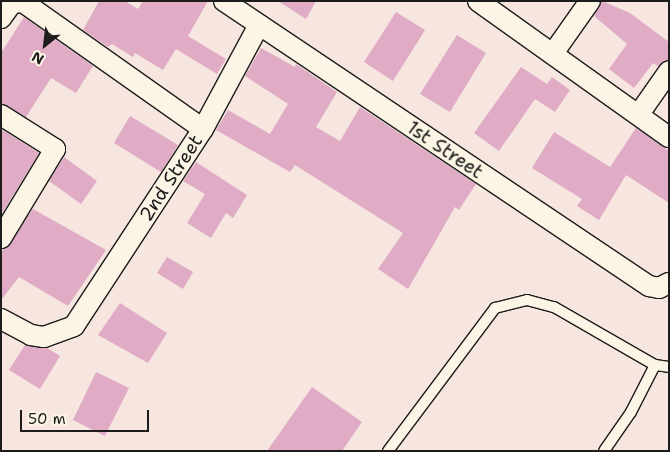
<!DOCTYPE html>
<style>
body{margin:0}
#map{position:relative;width:670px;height:452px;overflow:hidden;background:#f6e6df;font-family:"Shantell Sans",sans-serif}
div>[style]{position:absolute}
.building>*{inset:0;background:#dfabc5}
.roads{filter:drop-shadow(1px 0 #1c1c1c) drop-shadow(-1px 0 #1c1c1c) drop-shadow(0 1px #1c1c1c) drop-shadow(0 -1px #1c1c1c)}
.service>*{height:10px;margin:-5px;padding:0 5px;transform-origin:5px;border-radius:5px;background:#fcf5e5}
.minor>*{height:20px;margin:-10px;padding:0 10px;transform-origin:10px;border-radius:10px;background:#fcf5e5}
span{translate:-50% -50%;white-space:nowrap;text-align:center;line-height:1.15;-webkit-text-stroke:4px #fcf5e5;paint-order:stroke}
.street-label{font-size:19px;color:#1c1c1c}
.frame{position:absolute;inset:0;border:2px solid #1c1c1c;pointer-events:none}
.north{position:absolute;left:20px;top:20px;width:50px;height:50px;-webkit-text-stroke:4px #fcf5e5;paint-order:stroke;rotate:209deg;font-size:14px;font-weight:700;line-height:20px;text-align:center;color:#1c1c1c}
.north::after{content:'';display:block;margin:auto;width:18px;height:22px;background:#1c1c1c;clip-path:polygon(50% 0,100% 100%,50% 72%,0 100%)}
.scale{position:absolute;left:20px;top:410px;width:129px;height:22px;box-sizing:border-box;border:2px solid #1c1c1c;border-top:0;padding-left:6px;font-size:15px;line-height:18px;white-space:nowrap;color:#1c1c1c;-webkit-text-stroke:4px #fcf5e5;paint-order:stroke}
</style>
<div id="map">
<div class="building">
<div style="clip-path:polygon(99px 1px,125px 1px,138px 9px,143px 1px,208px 1px,188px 36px,226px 59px,217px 74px,176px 49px,163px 70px,135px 53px,133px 57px,112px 44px,108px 47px,83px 30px)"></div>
<div style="clip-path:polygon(278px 1px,316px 1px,306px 19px)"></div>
<div style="clip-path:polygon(602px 1px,630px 13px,669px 42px,669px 59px,658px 66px,653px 63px,634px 88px,609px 69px,627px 44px,594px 16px)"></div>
<div style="clip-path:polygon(396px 12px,425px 30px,393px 81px,364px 62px)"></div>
<div style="clip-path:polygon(24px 17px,93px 66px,76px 93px,51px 78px,26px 117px,1px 103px,1px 53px)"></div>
<div style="clip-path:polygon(457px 35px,486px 53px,450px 112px,420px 94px)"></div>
<div style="clip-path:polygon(261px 48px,295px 67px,296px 64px,337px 92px,316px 127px,340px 141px,360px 107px,476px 184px,459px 210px,455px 207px,408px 289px,378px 269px,403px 233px,295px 165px,290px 172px,216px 130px,228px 110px,270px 134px,288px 104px,245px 76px)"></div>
<div style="clip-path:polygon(521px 67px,547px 84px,552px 77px,570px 90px,555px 112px,535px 99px,499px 151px,474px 133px)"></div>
<div style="clip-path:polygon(130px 116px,178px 145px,161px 172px,114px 143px)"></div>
<div style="clip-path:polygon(636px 128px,669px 151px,669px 203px,626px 175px,599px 220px,577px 206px,582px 199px,532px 168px,554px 132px,610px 167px)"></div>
<div style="clip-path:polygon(1px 129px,39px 153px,1px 215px)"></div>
<div style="clip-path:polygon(64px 157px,97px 181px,81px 204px,49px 181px)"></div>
<div style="clip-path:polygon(196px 162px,247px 195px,233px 218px,226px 213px,211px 238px,187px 223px,205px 194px,183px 181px)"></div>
<div style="clip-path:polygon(33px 209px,106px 250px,68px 306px,19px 277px,1px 300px,1px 253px)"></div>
<div style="clip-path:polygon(167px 257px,193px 272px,183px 289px,157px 273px)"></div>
<div style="clip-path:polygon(120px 303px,167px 333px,148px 363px,98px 335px)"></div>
<div style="clip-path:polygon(25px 345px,47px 348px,60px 356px,40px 389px,9px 370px)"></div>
<div style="clip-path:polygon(96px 372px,129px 388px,105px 436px,73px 420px)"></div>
<div style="clip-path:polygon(312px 387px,362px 422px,342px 451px,267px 451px)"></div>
</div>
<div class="roads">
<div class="service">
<div style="left:655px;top:365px;width:14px;rotate:8deg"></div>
<div style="left:388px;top:451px;width:179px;rotate:-53.2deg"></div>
<div style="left:495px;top:308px;width:33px;rotate:-14deg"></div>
<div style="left:527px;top:300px;width:28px;rotate:15deg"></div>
<div style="left:554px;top:307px;width:116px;rotate:29.9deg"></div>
<div style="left:655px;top:365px;width:53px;rotate:117.1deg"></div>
<div style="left:631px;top:412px;width:47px;rotate:124.7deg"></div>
</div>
<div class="minor">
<div style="left:224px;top:1px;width:512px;rotate:33.85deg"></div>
<div style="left:649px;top:286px;width:10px;rotate:11deg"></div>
<div style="left:659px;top:288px;width:11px;rotate:-27deg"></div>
<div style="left:478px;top:1px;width:234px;rotate:35.5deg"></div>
<div style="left:1px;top:18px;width:19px;rotate:-54deg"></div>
<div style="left:12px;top:3px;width:11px;rotate:-5deg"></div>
<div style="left:23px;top:2px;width:220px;rotate:35.2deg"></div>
<div style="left:554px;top:52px;width:62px;rotate:-54.8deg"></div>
<div style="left:639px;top:114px;width:52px;rotate:-55.1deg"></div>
<div style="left:1px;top:115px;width:64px;rotate:32.2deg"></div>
<div style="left:55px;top:149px;width:104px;rotate:121.2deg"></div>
<div style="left:1px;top:319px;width:34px;rotate:28deg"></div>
<div style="left:31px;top:335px;width:13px;rotate:9deg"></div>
<div style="left:44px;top:337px;width:32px;rotate:-20deg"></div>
<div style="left:74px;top:326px;width:235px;rotate:-56.8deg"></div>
<div style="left:203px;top:129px;width:118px;rotate:-61.7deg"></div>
</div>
</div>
<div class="street-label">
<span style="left:445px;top:150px;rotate:34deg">1st Street</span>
<span style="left:171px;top:178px;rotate:-57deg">2nd Street</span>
</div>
<div class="frame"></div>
<div class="north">N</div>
<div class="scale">50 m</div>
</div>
